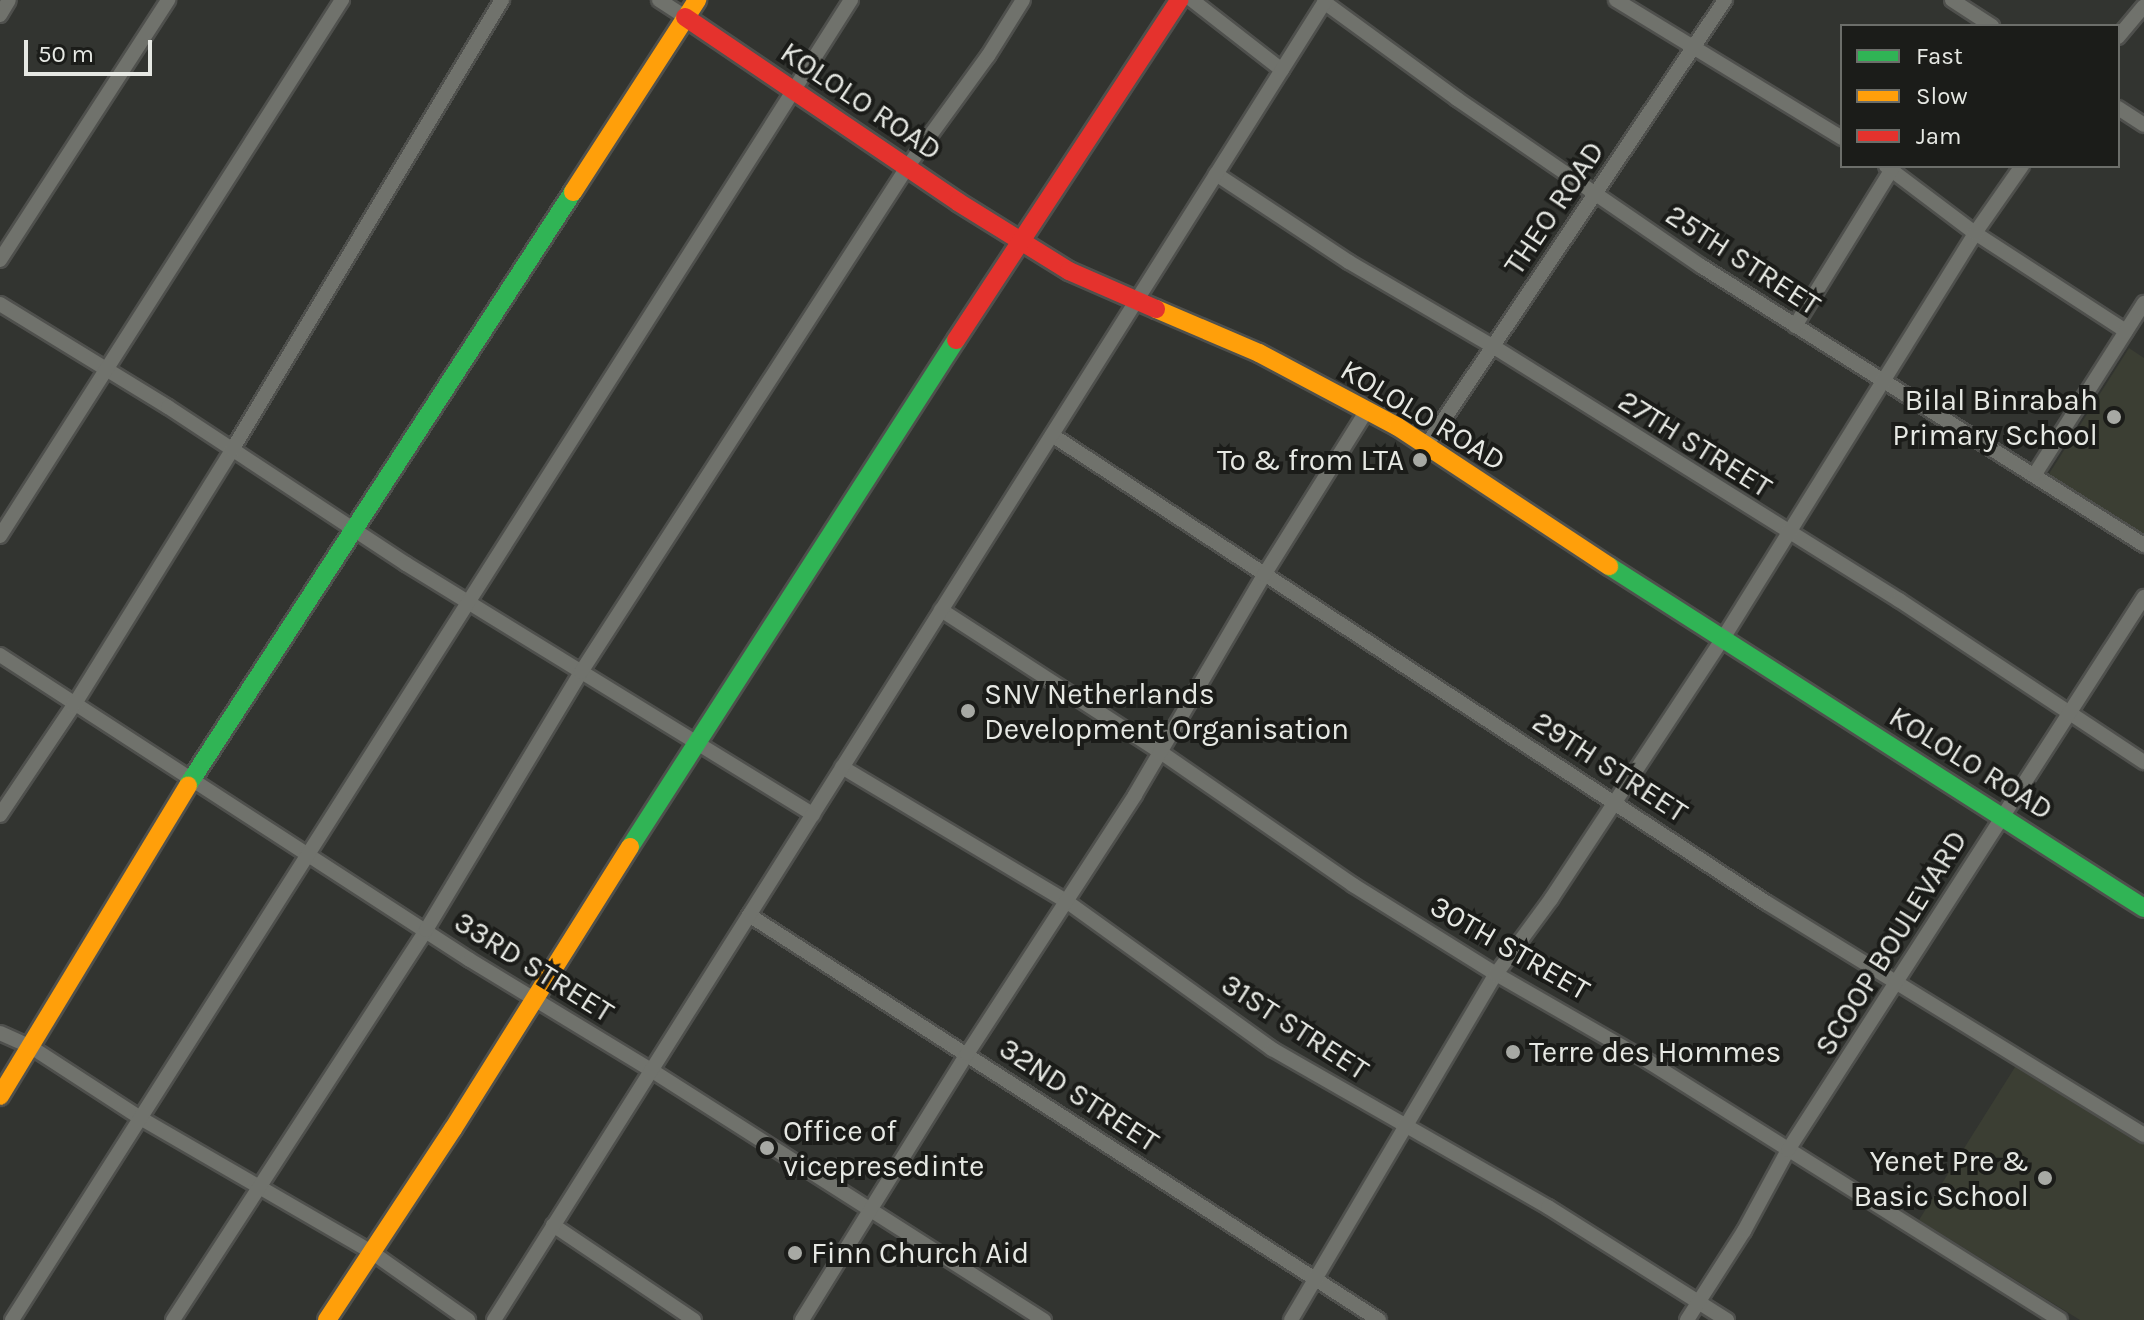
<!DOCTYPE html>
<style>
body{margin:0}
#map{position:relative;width:2144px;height:1320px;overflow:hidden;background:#323430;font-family:Karla,sans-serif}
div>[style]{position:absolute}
.built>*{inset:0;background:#3b3e33}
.roads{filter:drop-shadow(2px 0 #4f504d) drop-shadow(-2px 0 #4f504d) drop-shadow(0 2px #4f504d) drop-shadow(0 -2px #4f504d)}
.street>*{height:14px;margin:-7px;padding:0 7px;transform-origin:7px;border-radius:7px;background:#70726c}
.fast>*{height:18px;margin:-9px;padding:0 9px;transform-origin:9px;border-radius:9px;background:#30b455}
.slow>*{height:18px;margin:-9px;padding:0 9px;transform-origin:9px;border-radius:9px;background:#ff9f0a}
.jam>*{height:18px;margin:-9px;padding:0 9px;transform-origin:9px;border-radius:9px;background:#e5322d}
.dots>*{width:22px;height:22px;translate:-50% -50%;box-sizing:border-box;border:4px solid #1b1c19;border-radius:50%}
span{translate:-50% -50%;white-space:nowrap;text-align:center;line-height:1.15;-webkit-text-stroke:8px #1b1c19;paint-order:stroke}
.street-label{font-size:30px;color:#e6e8e3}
.poi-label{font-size:30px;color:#e6e8e3}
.right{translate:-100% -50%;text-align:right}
.left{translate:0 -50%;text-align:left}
.legend{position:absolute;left:1840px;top:24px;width:280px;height:144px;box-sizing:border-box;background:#1b1c19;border:2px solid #6c6e6a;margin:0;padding:10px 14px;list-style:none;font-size:24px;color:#e6e8e3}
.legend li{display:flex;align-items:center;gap:16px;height:40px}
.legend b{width:40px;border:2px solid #6c6e6a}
.scale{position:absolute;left:24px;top:40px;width:128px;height:36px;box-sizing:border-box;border:4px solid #e6e8e3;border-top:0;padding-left:10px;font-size:24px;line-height:28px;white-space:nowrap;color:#e6e8e3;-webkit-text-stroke:6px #1b1c19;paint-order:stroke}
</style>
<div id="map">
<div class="built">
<div style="clip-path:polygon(2129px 348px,2144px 358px,2144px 539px,2047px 477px)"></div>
<div style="clip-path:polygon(2022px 1056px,2144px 1135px,2144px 1320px,2080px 1320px,1919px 1220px)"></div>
</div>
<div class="roads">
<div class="street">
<div style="left:659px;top:0;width:31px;rotate:33deg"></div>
<div style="left:1192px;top:0;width:114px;rotate:37.9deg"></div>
<div style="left:1616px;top:0;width:265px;rotate:31.4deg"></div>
<div style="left:1952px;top:0;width:48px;rotate:33deg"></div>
<div style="left:1324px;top:2px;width:165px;rotate:36.1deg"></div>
<div style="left:1457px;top:99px;width:296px;rotate:34.4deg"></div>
<div style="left:1701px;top:266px;width:524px;rotate:32.2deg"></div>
<div style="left:0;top:15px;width:17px;rotate:-59deg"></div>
<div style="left:2118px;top:37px;width:40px;rotate:-50deg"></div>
<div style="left:2118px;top:108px;width:31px;rotate:33deg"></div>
<div style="left:1886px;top:166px;width:111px;rotate:37deg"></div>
<div style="left:1975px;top:233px;width:180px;rotate:33deg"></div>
<div style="left:1216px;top:174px;width:159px;rotate:33.5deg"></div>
<div style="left:1349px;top:262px;width:168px;rotate:30.4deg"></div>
<div style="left:1494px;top:347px;width:478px;rotate:32deg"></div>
<div style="left:1899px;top:600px;width:294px;rotate:33.5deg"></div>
<div style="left:0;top:260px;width:310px;rotate:-57.1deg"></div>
<div style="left:0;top:304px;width:197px;rotate:31.5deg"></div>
<div style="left:168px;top:407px;width:285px;rotate:33.4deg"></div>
<div style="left:406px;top:564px;width:478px;rotate:31.6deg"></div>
<div style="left:1795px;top:326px;width:185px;rotate:-58.3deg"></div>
<div style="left:1052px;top:435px;width:855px;rotate:33.21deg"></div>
<div style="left:1767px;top:903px;width:443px;rotate:31.6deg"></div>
<div style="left:1426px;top:446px;width:537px;rotate:-56.16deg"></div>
<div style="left:2035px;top:474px;width:203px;rotate:-57.5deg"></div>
<div style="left:0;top:536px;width:636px;rotate:-57.46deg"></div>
<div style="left:941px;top:610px;width:260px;rotate:32.9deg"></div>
<div style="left:1159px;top:751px;width:236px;rotate:34.6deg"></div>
<div style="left:1353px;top:885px;width:168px;rotate:31.9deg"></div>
<div style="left:1496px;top:974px;width:177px;rotate:29.9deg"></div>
<div style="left:1649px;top:1062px;width:485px;rotate:32.1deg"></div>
<div style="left:0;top:655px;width:560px;rotate:32.98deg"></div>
<div style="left:470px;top:960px;width:212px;rotate:31.3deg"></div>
<div style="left:651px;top:1070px;width:466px;rotate:32.5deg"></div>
<div style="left:842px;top:767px;width:261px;rotate:30.9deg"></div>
<div style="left:1066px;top:901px;width:254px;rotate:35.7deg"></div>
<div style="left:1272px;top:1049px;width:318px;rotate:29.8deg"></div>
<div style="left:1548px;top:1207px;width:212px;rotate:32.3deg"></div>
<div style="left:0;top:815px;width:133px;rotate:-56.1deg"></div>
<div style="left:74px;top:705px;width:300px;rotate:-58.2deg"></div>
<div style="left:232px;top:450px;width:525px;rotate:-59.04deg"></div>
<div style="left:749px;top:915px;width:749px;rotate:32.74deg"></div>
<div style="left:0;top:1033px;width:34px;rotate:24deg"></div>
<div style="left:31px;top:1047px;width:132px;rotate:33deg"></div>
<div style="left:142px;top:1119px;width:263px;rotate:30.1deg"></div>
<div style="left:370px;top:1251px;width:120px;rotate:35.1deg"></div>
<div style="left:553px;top:1225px;width:170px;rotate:34deg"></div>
<div style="left:12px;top:1320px;width:1564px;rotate:-57.56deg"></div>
<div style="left:173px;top:1320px;width:465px;rotate:-57deg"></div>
<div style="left:426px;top:930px;width:301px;rotate:-59deg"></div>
<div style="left:581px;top:672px;width:602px;rotate:-57.13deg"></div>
<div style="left:908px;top:166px;width:136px;rotate:-54deg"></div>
<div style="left:988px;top:56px;width:66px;rotate:-58deg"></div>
<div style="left:494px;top:1320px;width:1560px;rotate:-57.78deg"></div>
<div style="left:802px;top:1320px;width:313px;rotate:-58.2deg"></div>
<div style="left:967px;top:1054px;width:309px;rotate:-57deg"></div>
<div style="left:1135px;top:795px;width:255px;rotate:-59.6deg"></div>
<div style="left:1264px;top:575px;width:195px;rotate:-58deg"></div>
<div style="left:1291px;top:1320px;width:402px;rotate:-59.4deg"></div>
<div style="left:1496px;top:974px;width:93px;rotate:-53.7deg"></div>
<div style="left:1551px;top:899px;width:310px;rotate:-56.6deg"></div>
<div style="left:1722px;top:640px;width:479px;rotate:-58.1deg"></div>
<div style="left:1975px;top:233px;width:82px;rotate:-55deg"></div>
<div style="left:1687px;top:1320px;width:106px;rotate:-57.4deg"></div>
<div style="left:1744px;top:1231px;width:92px;rotate:-61.5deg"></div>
<div style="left:1788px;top:1150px;width:658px;rotate:-57.23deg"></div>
</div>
<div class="fast">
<div style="left:1609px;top:566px;width:635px;rotate:32.59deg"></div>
<div style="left:188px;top:785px;width:707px;rotate:-57.01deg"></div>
<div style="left:630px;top:847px;width:603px;rotate:-57.26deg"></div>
</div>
<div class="slow">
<div style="left:573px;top:192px;width:229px;rotate:-57.1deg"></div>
<div style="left:1156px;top:309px;width:112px;rotate:23.1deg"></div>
<div style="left:1259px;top:353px;width:157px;rotate:28deg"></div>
<div style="left:1398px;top:427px;width:253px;rotate:33.4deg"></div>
<div style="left:0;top:1096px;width:363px;rotate:-58.8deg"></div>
<div style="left:327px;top:1320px;width:229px;rotate:-56.6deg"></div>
<div style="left:453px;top:1129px;width:333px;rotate:-57.9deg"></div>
</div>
<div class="jam">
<div style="left:685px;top:17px;width:330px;rotate:34.1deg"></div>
<div style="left:958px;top:202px;width:131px;rotate:31.9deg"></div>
<div style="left:1069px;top:271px;width:95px;rotate:23.6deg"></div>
<div style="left:956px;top:340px;width:407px;rotate:-56.7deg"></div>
</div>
</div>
<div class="dots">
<div style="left:2114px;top:417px;background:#a7a9a4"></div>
<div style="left:1420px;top:460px;background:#a7a9a4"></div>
<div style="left:968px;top:711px;background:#a7a9a4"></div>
<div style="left:1513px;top:1052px;background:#a7a9a4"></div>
<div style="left:767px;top:1148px;background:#a7a9a4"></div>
<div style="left:2045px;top:1178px;background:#a7a9a4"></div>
<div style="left:795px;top:1253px;background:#a7a9a4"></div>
</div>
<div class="street-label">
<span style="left:861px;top:101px;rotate:34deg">KOLOLO ROAD</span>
<span style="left:1554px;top:208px;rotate:-56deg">THEO ROAD</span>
<span style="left:1743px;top:260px;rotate:33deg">25TH STREET</span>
<span style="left:1423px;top:415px;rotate:31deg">KOLOLO ROAD</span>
<span style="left:1695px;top:444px;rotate:32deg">27TH STREET</span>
<span style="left:1971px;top:763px;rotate:32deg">KOLOLO ROAD</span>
<span style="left:1610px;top:767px;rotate:33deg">29TH STREET</span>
<span style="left:1891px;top:943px;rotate:-58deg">SCOOP BOULEVARD</span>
<span style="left:1510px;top:948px;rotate:30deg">30TH STREET</span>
<span style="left:534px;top:967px;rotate:32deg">33RD STREET</span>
<span style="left:1295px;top:1027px;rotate:33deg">31ST STREET</span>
<span style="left:1079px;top:1095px;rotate:33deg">32ND STREET</span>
</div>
<div class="poi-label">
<span class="right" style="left:2098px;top:417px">Bilal Binrabah<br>Primary School</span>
<span class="right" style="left:1404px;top:460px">To &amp; from LTA</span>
<span class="left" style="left:984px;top:711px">SNV Netherlands<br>Development Organisation</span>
<span class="left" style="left:1529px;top:1052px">Terre des Hommes</span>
<span class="left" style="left:783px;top:1148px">Office of<br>vicepresedinte</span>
<span class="right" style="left:2029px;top:1178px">Yenet Pre &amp;<br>Basic School</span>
<span class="left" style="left:811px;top:1253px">Finn Church Aid</span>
</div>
<ul class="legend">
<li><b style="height:10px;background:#30b455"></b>Fast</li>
<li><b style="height:10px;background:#ff9f0a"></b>Slow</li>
<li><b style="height:10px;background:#e5322d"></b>Jam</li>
</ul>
<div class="scale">50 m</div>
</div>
